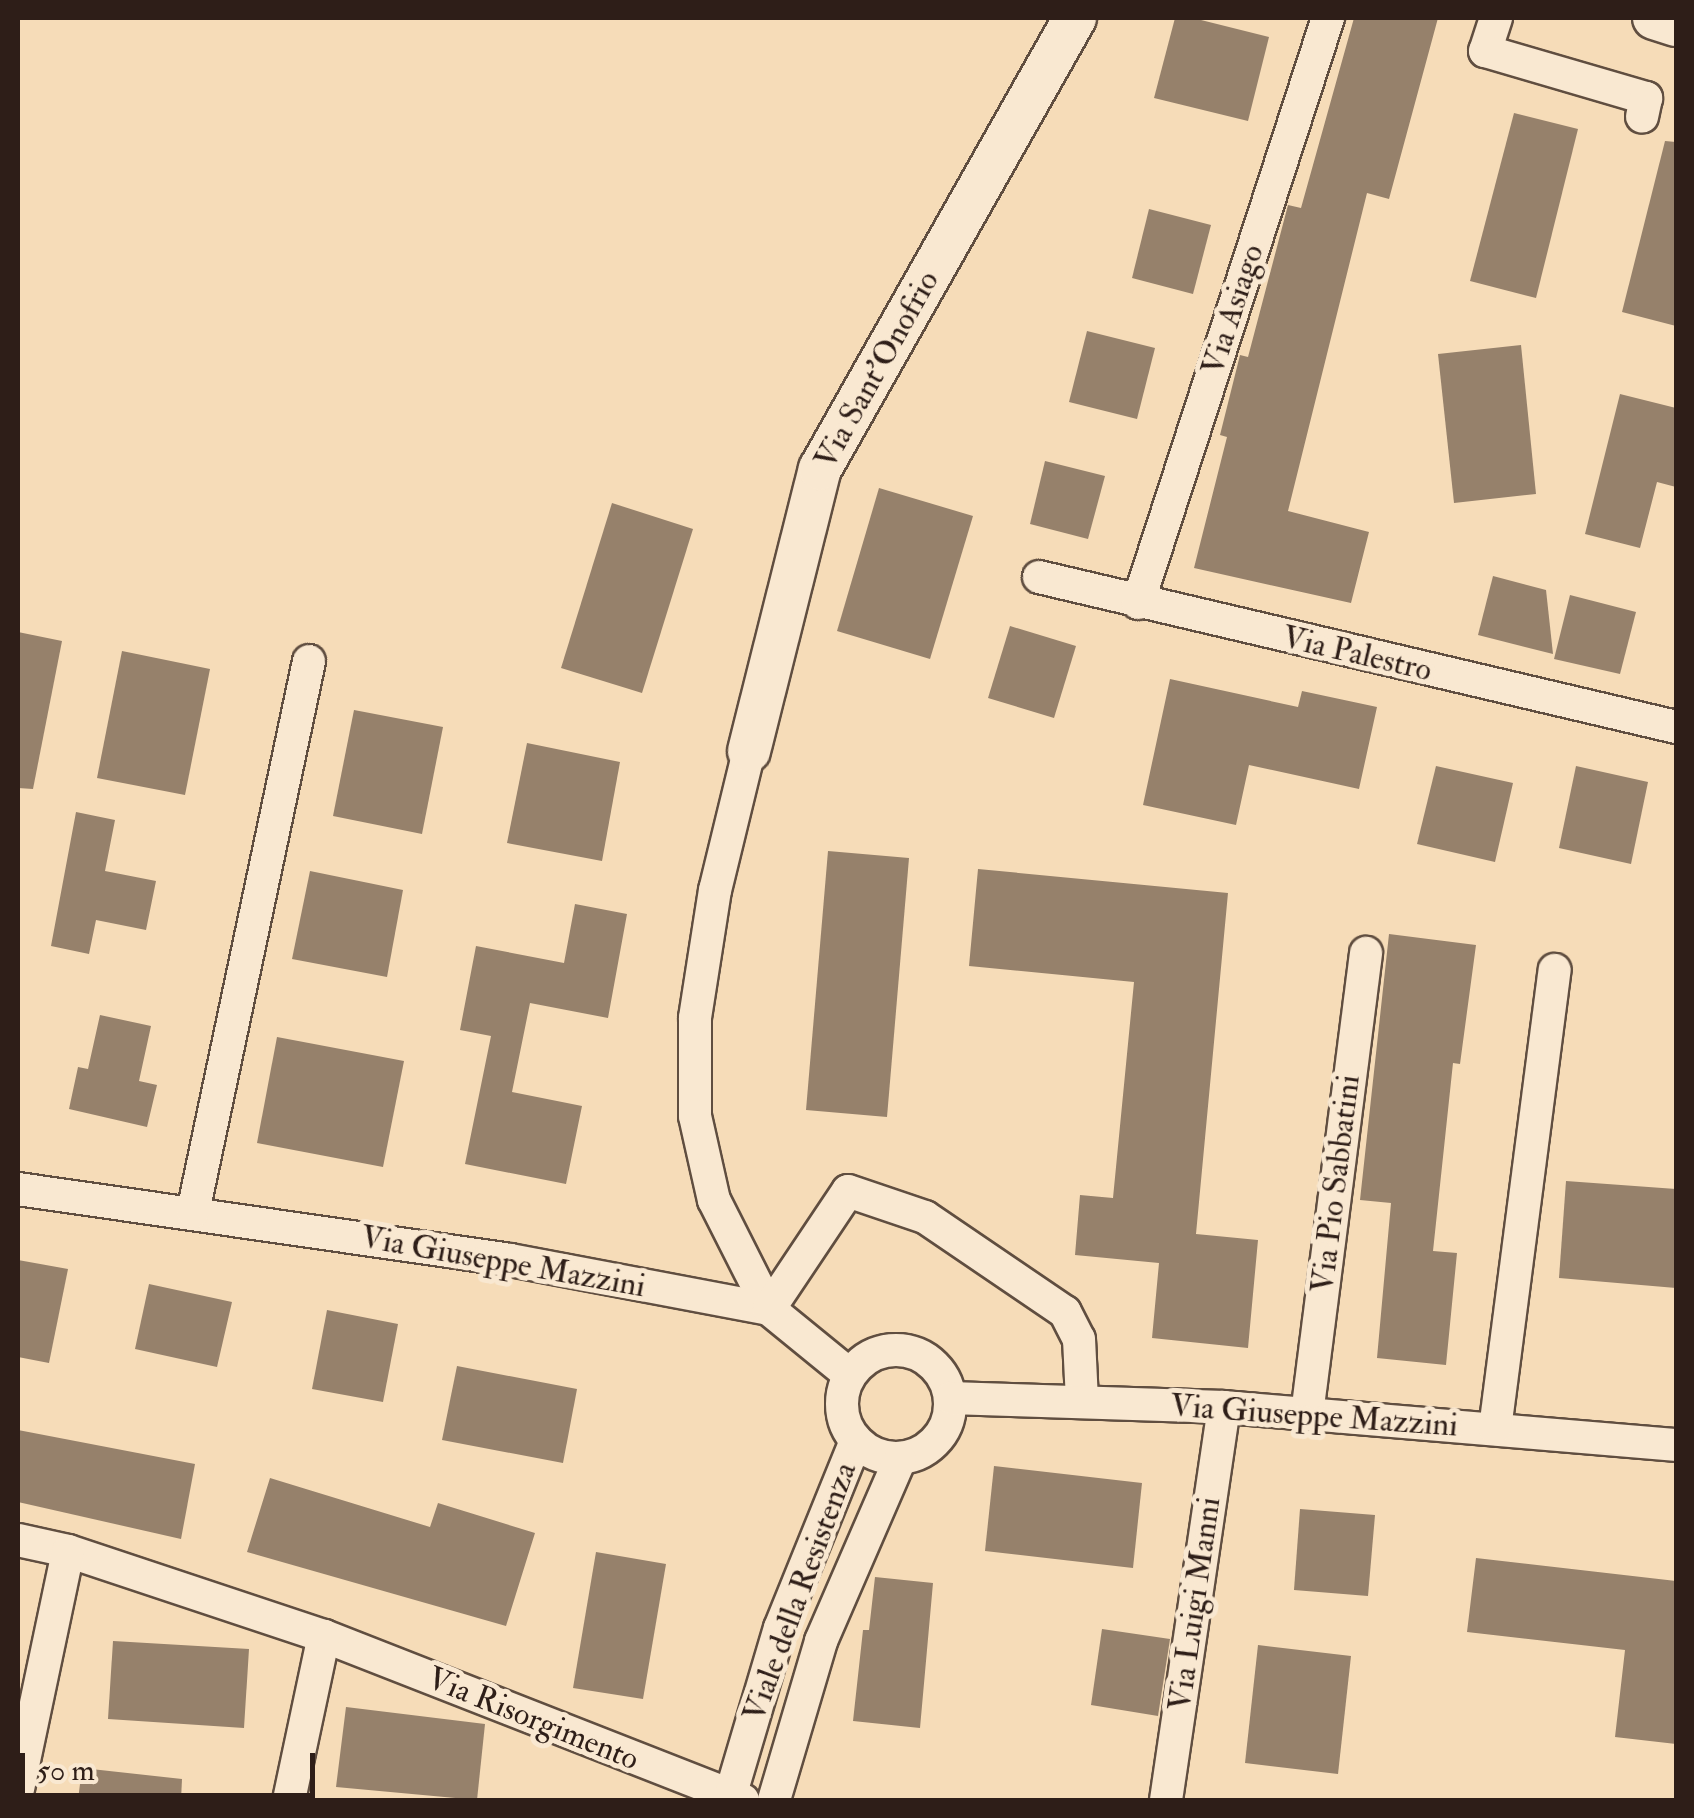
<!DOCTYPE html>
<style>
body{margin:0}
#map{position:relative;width:1694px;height:1818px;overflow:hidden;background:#f6dcb8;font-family:"IM FELL Double Pica",serif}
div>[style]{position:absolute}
.building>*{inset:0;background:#96816b}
.roads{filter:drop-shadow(2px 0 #604e40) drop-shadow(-2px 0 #604e40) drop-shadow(0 2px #604e40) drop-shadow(0 -2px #604e40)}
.minor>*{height:32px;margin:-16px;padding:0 16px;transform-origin:16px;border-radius:16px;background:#f9e8d1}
.minor>.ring{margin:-16px;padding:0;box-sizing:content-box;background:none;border:32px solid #f9e8d1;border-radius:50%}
.tertiary>*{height:42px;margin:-21px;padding:0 21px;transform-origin:21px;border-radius:21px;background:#f9e8d1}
span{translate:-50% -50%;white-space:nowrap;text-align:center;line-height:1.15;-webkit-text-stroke:10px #f9e8d1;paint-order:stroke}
.street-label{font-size:32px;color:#2e1e18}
.frame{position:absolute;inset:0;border:20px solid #2e1e18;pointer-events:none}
.scale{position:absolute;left:20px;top:1753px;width:295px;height:45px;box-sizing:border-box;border:5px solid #2e1e18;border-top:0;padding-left:12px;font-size:30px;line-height:35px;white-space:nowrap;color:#2e1e18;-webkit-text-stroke:8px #f9e8d1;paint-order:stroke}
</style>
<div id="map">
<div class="building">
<div style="clip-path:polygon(1175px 18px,1193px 18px,1269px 37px,1248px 121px,1154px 98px)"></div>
<div style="clip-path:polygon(1354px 18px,1438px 18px,1389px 199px,1367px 193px,1288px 511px,1369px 532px,1351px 603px,1194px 568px,1227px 437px,1220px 435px,1240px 355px,1248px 357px,1288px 205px,1301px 208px)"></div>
<div style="clip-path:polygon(1514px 113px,1578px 129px,1536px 298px,1470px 281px)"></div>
<div style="clip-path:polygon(1665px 141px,1676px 142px,1676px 326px,1622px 312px)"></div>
<div style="clip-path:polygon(1149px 209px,1211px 225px,1193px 294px,1132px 278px)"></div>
<div style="clip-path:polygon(1087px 331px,1155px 348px,1137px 419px,1069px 402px)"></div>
<div style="clip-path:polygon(1521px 345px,1536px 494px,1454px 503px,1438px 354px)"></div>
<div style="clip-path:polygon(1620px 394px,1676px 408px,1676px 487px,1657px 482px,1640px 548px,1585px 534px)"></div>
<div style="clip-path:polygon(1045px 461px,1105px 476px,1088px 539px,1030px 524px)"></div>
<div style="clip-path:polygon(879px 488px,973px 516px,930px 659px,837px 631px)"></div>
<div style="clip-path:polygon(612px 503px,693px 529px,642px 693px,561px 668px)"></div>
<div style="clip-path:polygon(1493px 576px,1546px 590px,1553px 654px,1478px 635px)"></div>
<div style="clip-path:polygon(1570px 595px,1636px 612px,1620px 674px,1554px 659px)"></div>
<div style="clip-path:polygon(1010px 626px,1076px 646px,1054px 718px,988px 698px)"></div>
<div style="clip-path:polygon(18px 632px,62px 641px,33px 789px,18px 788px)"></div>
<div style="clip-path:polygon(122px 651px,210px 669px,185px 795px,97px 778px)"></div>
<div style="clip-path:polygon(1170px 679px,1298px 707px,1302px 691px,1377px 707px,1359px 789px,1249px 765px,1236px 825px,1143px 805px)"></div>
<div style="clip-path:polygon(354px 710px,443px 727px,422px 834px,333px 816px)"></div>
<div style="clip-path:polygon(527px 743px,620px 762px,602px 861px,507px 843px)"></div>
<div style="clip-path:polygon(1436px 766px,1513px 783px,1495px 862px,1417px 844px)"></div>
<div style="clip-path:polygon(1576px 766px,1648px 782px,1631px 864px,1559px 848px)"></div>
<div style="clip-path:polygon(76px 812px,115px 820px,105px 871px,156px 881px,146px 930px,96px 920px,89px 954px,51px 946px)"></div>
<div style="clip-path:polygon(828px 851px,909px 858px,887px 1117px,806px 1110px)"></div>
<div style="clip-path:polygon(978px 869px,1228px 893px,1196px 1234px,1258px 1240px,1248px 1348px,1152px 1338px,1159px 1263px,1075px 1255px,1080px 1195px,1113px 1198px,1134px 982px,969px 966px)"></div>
<div style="clip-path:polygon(310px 871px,403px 890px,387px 977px,292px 959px)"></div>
<div style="clip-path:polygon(575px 904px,627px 914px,608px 1018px,530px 1003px,512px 1092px,582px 1106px,566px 1184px,465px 1164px,491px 1036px,460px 1030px,476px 946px,564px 963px)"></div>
<div style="clip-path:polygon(1389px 934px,1476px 945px,1460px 1064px,1453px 1063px,1433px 1251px,1457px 1253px,1446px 1365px,1377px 1358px,1391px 1203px,1360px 1200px)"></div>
<div style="clip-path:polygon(100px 1015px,151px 1026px,139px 1081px,157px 1085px,147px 1127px,69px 1109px,78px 1067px,88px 1069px)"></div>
<div style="clip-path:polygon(277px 1037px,404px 1061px,383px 1167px,257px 1143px)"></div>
<div style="clip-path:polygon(1566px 1181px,1676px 1189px,1676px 1288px,1559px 1278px)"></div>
<div style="clip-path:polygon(18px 1260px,68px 1269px,49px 1363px,18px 1357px)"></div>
<div style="clip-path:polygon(149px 1284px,232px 1302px,217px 1367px,135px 1349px)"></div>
<div style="clip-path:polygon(327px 1310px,398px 1324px,383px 1402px,312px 1389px)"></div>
<div style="clip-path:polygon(457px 1366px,577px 1389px,563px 1463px,442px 1440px)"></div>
<div style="clip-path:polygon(18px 1430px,195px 1464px,181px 1539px,18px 1502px)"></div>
<div style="clip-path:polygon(994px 1466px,1142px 1483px,1133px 1568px,985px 1551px)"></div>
<div style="clip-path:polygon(270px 1478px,430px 1527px,438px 1503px,535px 1533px,506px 1626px,247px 1552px)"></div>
<div style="clip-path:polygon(1300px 1509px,1375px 1515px,1368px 1596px,1294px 1590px)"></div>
<div style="clip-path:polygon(596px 1552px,666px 1564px,643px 1699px,573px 1688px)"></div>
<div style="clip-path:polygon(1476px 1558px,1676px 1581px,1676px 1744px,1615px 1737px,1625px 1650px,1467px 1632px)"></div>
<div style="clip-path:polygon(875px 1577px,933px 1583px,920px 1728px,853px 1721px,863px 1630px,869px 1630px)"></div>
<div style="clip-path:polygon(1102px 1629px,1170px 1639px,1158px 1716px,1091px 1705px)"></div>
<div style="clip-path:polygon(113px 1641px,249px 1649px,244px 1728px,108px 1719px)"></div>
<div style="clip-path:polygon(1258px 1645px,1351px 1656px,1338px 1774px,1245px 1763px)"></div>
<div style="clip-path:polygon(346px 1707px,485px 1724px,477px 1800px,336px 1787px)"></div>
<div style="clip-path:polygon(82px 1768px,182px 1779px,181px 1800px,78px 1800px)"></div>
</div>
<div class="roads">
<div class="minor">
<div style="left:1496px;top:18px;width:35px;rotate:108deg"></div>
<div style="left:1485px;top:51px;width:168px;rotate:16.3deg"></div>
<div style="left:1646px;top:98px;width:19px;rotate:102deg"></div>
<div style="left:1039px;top:577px;width:654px;rotate:13.25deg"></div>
<div style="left:1138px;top:603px;width:615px;rotate:-72.01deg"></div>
<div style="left:749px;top:751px;width:143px;rotate:103.7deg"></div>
<div style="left:715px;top:890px;width:130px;rotate:98.9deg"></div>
<div style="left:695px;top:1018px;width:98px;rotate:90deg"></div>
<div style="left:695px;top:1116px;width:86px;rotate:77.3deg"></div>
<div style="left:714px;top:1200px;width:122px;rotate:63.2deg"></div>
<div style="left:18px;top:1189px;width:497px;rotate:8.2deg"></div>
<div style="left:510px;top:1260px;width:264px;rotate:10.7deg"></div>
<div style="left:769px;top:1309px;width:104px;rotate:39.2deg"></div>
<div style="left:193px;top:1212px;width:563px;rotate:-78.11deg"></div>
<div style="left:769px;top:1309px;width:142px;rotate:-56.2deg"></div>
<div style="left:848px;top:1191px;width:81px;rotate:18.7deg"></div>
<div style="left:925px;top:1217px;width:169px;rotate:34.2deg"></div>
<div style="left:1065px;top:1312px;width:30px;rotate:63deg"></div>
<div style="left:1079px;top:1339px;width:62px;rotate:87.2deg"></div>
<div class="ring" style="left:842px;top:1350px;width:76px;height:76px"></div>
<div style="left:951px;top:1398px;width:273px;rotate:1.9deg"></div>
<div style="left:1224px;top:1407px;width:454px;rotate:4.8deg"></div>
<div style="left:1307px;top:1414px;width:465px;rotate:-82.7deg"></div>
<div style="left:1495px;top:1429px;width:463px;rotate:-82.6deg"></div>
<div style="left:18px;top:1540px;width:51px;rotate:12.4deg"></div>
<div style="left:68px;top:1551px;width:270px;rotate:18.4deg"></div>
<div style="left:324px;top:1636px;width:450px;rotate:21.4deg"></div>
<div style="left:18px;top:1789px;width:243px;rotate:-78.1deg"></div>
<div style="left:289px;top:1800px;width:168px;rotate:-78deg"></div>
<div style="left:729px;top:1800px;width:179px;rotate:-73.5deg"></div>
<div style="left:780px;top:1628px;width:202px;rotate:-67.9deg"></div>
<div style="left:774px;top:1800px;width:166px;rotate:-73.5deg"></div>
<div style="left:821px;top:1641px;width:198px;rotate:-66.5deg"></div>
<div style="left:1166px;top:1800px;width:397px;rotate:-81.6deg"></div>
</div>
<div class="tertiary">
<div style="left:1654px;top:18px;width:23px;rotate:18deg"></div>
<div style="left:749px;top:751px;width:291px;rotate:-75.9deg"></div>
<div style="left:820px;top:469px;width:518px;rotate:-60.52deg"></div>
</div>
</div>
<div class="street-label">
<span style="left:1233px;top:310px;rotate:-72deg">Via Asiago</span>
<span style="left:877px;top:370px;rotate:-61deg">Via Sant'Onofrio</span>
<span style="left:1357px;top:654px;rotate:13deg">Via Palestro</span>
<span style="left:1336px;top:1184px;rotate:-83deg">Via Pio Sabbatini</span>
<span style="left:503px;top:1262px;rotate:10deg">Via Giuseppe Mazzini</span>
<span style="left:1314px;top:1416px;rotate:4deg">Via Giuseppe Mazzini</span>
<span style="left:800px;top:1592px;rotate:-70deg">Viale della Resistenza</span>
<span style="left:1195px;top:1604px;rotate:-82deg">Via Luigi Manni</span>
<span style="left:533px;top:1719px;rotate:22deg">Via Risorgimento</span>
</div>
<div class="frame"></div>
<div class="scale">50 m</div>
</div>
